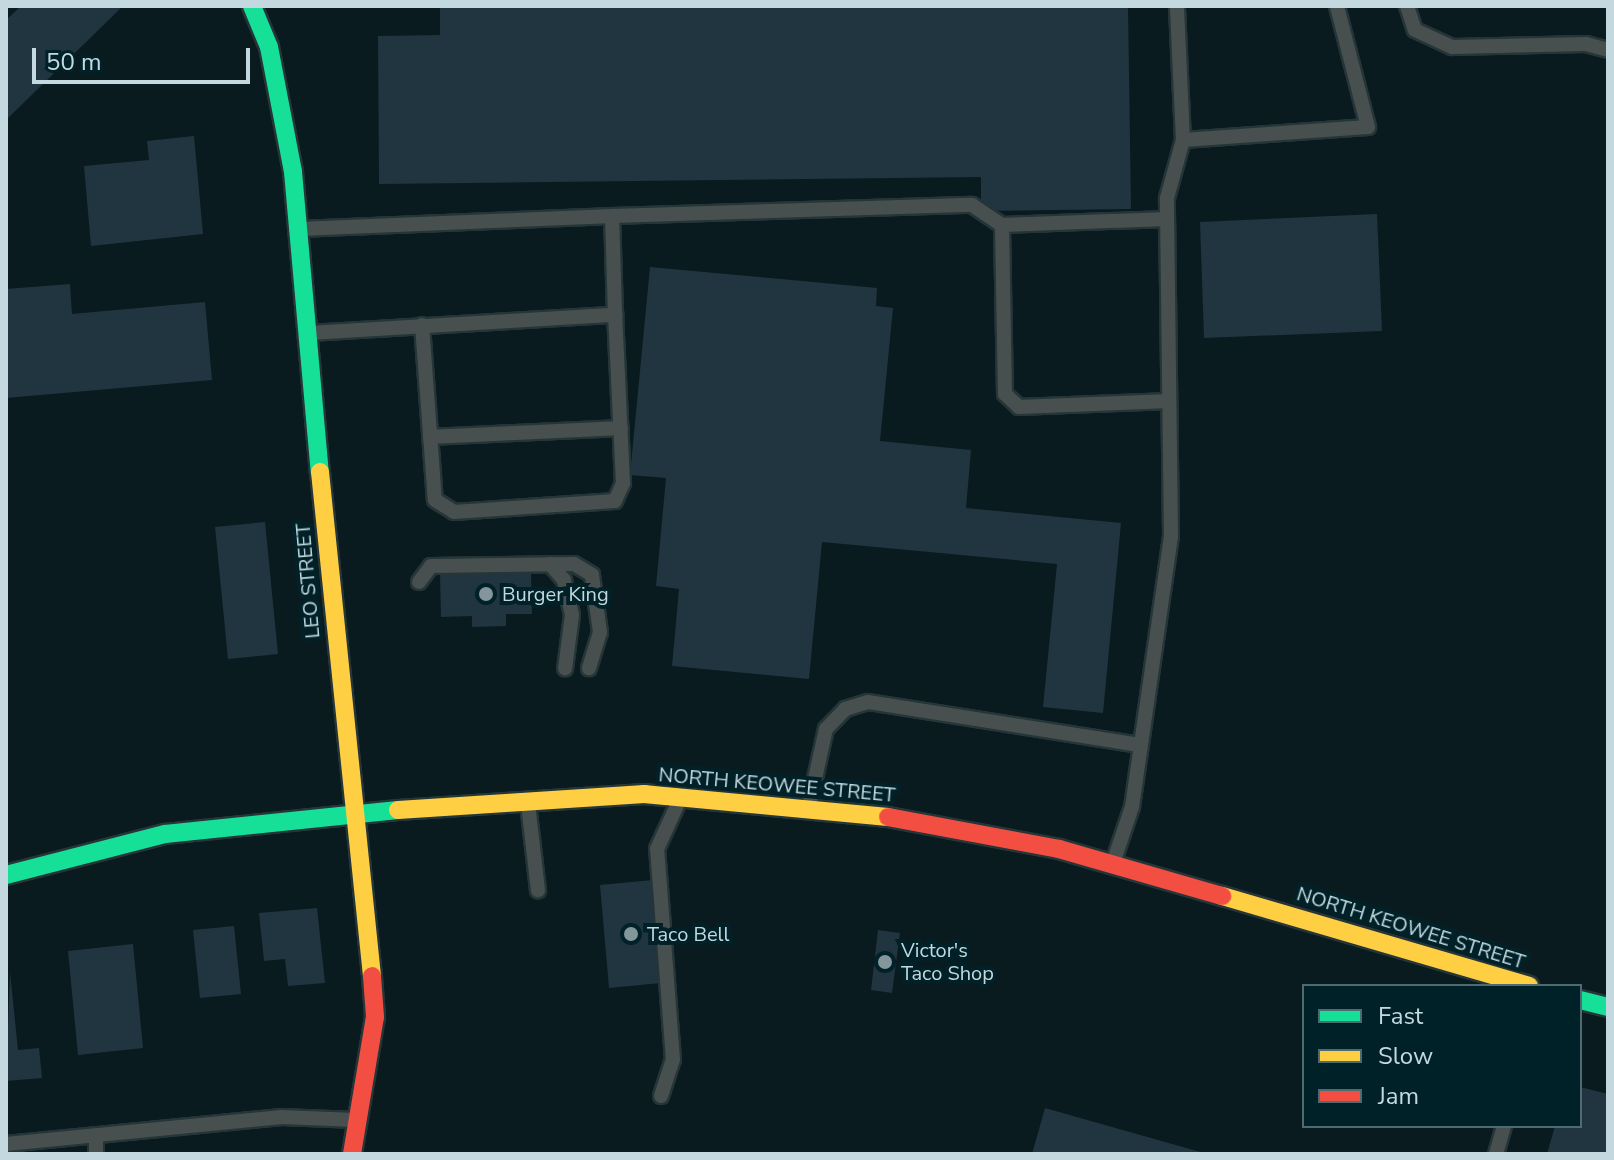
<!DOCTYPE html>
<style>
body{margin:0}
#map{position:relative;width:1614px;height:1160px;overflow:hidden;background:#091b1f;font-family:"Nunito Sans",sans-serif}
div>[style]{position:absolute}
.building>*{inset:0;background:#20353f}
.roads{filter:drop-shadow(2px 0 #253538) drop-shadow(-2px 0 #253538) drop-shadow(0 2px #253538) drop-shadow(0 -2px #253538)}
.lane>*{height:14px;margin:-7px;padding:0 7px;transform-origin:7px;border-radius:7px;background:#48504f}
.fast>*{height:18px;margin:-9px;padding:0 9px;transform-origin:9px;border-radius:9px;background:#16e098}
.slow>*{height:18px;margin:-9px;padding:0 9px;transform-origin:9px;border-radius:9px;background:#ffcf43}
.jam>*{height:18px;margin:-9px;padding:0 9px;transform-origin:9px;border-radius:9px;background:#f24e42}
.dots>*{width:22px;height:22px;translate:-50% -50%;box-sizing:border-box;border:4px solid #002128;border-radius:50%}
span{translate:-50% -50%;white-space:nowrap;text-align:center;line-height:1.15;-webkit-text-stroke:8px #002128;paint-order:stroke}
.street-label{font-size:20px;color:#c3d9df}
.poi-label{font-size:20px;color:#c3d9df}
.left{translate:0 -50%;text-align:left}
.frame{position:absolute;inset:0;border:8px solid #c3d9df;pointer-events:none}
.legend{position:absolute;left:1302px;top:984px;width:280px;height:144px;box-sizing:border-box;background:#002128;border:2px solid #4e6b71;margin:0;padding:10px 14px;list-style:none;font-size:24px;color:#c3d9df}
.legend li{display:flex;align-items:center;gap:16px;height:40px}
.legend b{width:40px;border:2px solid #4e6b71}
.scale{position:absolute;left:32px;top:48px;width:218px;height:36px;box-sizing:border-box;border:4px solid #c3d9df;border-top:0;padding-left:10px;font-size:24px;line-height:28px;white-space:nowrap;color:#c3d9df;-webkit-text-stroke:6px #002128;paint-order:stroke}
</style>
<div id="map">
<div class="building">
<div style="clip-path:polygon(21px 6px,123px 6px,6px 120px,6px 20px)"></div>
<div style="clip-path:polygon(440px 6px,1128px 6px,1131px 209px,981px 211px,981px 177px,379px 184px,378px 36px,440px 35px)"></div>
<div style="clip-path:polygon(194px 136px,203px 234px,91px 246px,84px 166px,149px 160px,147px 141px)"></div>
<div style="clip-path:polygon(1377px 214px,1382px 331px,1204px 338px,1200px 222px)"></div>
<div style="clip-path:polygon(650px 267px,877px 288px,876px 306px,893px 308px,880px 441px,971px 450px,966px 508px,1121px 523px,1103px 713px,1043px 707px,1057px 564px,822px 542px,809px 679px,672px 666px,679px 589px,656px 586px,666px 478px,630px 475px)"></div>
<div style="clip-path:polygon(70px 284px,72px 314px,205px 302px,212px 380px,6px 398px,6px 289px)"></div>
<div style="clip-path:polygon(265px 522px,278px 654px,228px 659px,215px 527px)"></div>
<div style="clip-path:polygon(531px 573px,532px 614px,506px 614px,506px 626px,472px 627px,472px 616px,441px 617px,440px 574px)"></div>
<div style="clip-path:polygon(653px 880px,661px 983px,609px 988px,600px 885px)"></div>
<div style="clip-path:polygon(317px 908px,325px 983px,288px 986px,285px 959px,264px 961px,259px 913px)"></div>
<div style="clip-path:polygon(234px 926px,241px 994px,200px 998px,193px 930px)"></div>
<div style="clip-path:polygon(878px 930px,900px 933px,892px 993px,871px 990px)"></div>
<div style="clip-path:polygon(133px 944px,143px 1048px,78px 1055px,68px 951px)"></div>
<div style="clip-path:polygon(10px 972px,18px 1050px,39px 1048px,42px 1078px,6px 1081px)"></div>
<div style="clip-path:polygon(1580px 1087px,1608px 1094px,1608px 1154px,1547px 1154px,1555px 1126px,1580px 1126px)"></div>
<div style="clip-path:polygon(1045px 1108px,1204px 1153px,1204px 1154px,1032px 1154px)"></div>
</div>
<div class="roads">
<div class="lane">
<div style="left:1407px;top:6px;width:25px;rotate:72deg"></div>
<div style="left:1415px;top:30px;width:41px;rotate:24.7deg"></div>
<div style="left:1452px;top:47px;width:134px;rotate:-1.3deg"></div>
<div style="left:1586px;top:44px;width:23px;rotate:15deg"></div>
<div style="left:1183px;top:140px;width:185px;rotate:-4deg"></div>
<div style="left:1368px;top:127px;width:125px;rotate:-104.4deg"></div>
<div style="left:1002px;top:225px;width:169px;rotate:89deg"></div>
<div style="left:1005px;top:394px;width:19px;rotate:43deg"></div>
<div style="left:1019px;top:407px;width:150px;rotate:-2.3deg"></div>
<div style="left:300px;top:229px;width:312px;rotate:-2.4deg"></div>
<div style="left:422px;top:325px;width:175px;rotate:85.8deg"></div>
<div style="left:435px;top:500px;width:22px;rotate:32deg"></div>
<div style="left:454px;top:512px;width:161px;rotate:-3.9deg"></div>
<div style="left:615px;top:501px;width:20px;rotate:-66deg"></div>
<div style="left:623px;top:483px;width:168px;rotate:-92.7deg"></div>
<div style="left:308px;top:333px;width:308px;rotate:-3.4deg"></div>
<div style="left:615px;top:315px;width:99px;rotate:-91.7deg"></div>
<div style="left:612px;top:216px;width:360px;rotate:-1.8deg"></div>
<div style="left:972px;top:205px;width:36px;rotate:34deg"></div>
<div style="left:1002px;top:225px;width:165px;rotate:-2.1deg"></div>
<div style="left:430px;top:437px;width:191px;rotate:-2.7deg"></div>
<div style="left:550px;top:564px;width:21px;rotate:49deg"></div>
<div style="left:564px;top:580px;width:36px;rotate:77deg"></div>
<div style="left:572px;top:615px;width:54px;rotate:97.4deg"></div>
<div style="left:419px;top:582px;width:20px;rotate:-53deg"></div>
<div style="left:431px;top:566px;width:143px;rotate:-0.8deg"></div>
<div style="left:574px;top:564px;width:21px;rotate:31deg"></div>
<div style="left:592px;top:575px;width:58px;rotate:82deg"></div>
<div style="left:600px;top:632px;width:38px;rotate:107deg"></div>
<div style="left:528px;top:804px;width:87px;rotate:83.4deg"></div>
<div style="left:809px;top:806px;width:79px;rotate:-77.6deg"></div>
<div style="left:826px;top:729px;width:28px;rotate:-46deg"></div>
<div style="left:845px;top:709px;width:24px;rotate:-17deg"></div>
<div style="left:868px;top:702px;width:276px;rotate:9deg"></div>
<div style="left:1113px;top:863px;width:59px;rotate:-71.3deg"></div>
<div style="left:1132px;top:807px;width:274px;rotate:-81.8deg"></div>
<div style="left:1171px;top:536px;width:338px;rotate:-90.7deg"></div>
<div style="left:1167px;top:198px;width:60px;rotate:-74.6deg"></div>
<div style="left:1183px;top:140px;width:134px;rotate:-92.6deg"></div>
<div style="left:661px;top:1096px;width:38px;rotate:-72deg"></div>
<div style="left:673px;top:1060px;width:212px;rotate:-94.3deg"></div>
<div style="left:657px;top:849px;width:53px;rotate:-65.4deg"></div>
<div style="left:6px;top:1144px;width:277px;rotate:-5.6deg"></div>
<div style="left:282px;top:1117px;width:74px;rotate:2.3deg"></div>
<div style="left:96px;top:1154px;width:18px;rotate:-90deg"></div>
<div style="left:1496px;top:1154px;width:29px;rotate:-74deg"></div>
</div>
<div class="fast">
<div style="left:252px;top:6px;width:44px;rotate:67.5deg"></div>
<div style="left:269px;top:47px;width:127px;rotate:79.1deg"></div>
<div style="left:293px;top:172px;width:301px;rotate:84.9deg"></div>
<div style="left:6px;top:875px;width:164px;rotate:-14.5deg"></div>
<div style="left:165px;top:834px;width:234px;rotate:-5.9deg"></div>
<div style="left:1580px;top:1000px;width:29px;rotate:14deg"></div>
</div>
<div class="slow">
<div style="left:320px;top:472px;width:507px;rotate:84.11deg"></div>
<div style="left:398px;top:810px;width:247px;rotate:-3.7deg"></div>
<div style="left:644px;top:794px;width:245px;rotate:5.4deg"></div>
<div style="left:1222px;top:896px;width:320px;rotate:16.3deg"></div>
</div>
<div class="jam">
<div style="left:888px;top:817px;width:174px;rotate:10.6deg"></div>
<div style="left:1059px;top:849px;width:170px;rotate:16.1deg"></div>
<div style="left:352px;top:1154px;width:139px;rotate:-80.5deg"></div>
<div style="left:375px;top:1017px;width:41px;rotate:-94.2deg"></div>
</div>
</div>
<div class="dots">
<div style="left:486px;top:594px;background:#82969c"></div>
<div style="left:631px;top:934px;background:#82969c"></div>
<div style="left:885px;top:962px;background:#82969c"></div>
</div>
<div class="street-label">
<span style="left:308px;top:581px;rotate:-95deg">LEO STREET</span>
<span style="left:777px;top:785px;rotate:5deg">NORTH KEOWEE STREET</span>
<span style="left:1411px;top:928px;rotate:17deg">NORTH KEOWEE STREET</span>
</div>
<div class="poi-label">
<span class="left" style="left:502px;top:594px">Burger King</span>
<span class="left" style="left:647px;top:934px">Taco Bell</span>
<span class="left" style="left:901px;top:962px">Victor's<br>Taco Shop</span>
</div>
<div class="frame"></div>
<ul class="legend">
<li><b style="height:10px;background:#16e098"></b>Fast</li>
<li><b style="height:10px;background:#ffcf43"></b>Slow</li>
<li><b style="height:10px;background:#f24e42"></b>Jam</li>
</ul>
<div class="scale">50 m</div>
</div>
